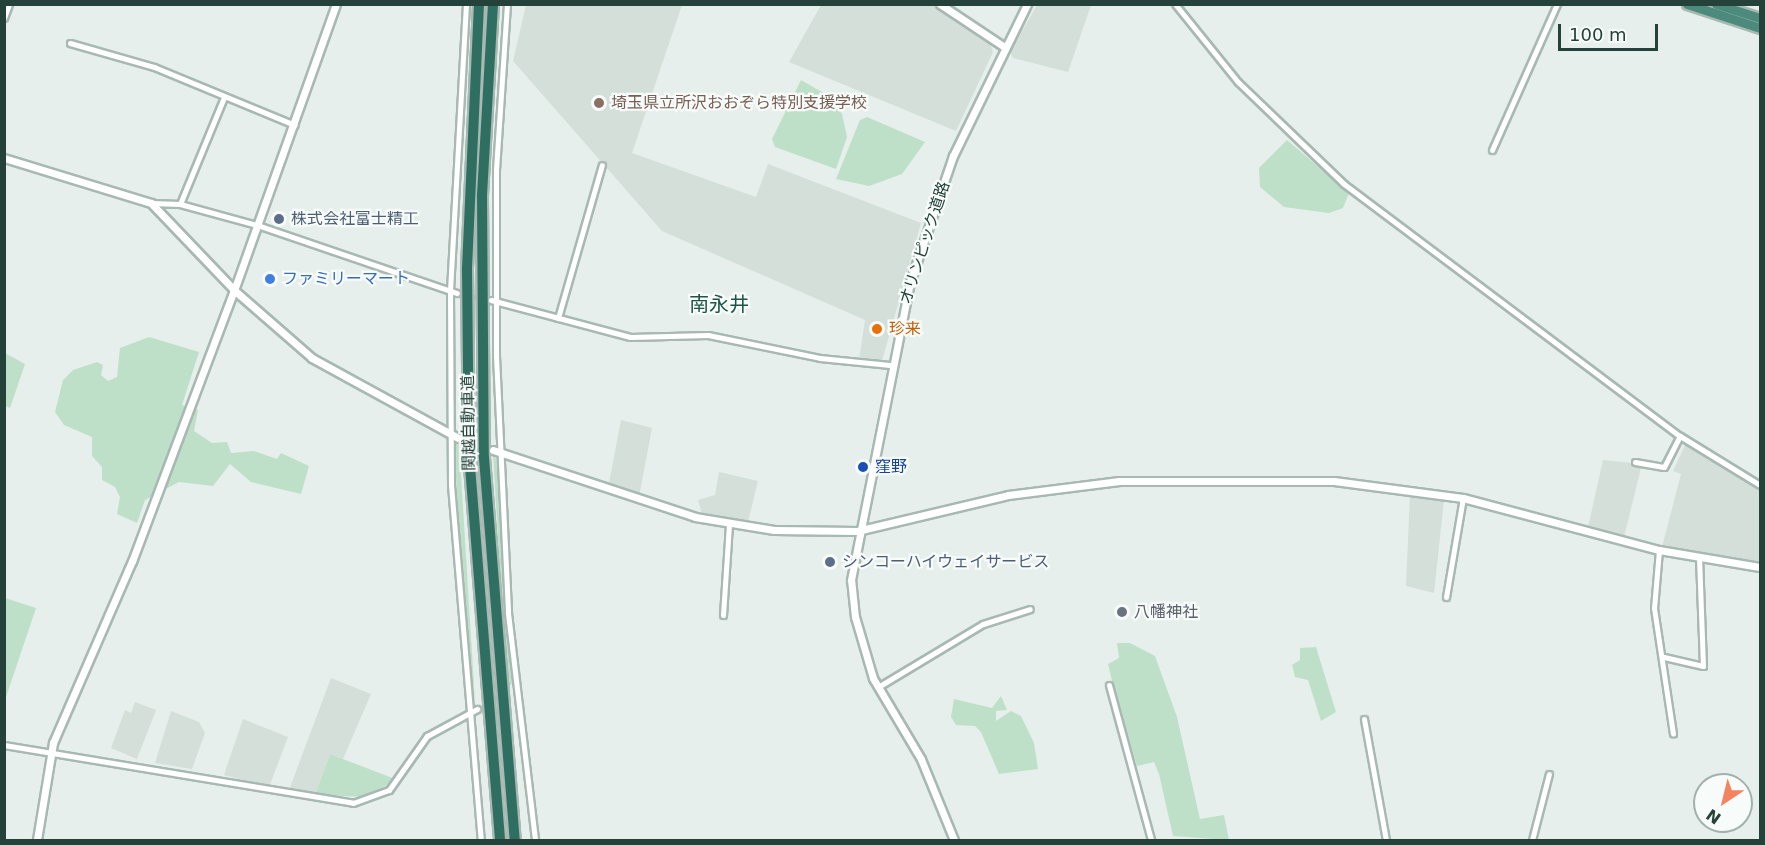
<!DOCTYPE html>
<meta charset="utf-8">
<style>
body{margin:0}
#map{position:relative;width:1765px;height:845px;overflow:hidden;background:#e6efeb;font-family:"DejaVu Sans","Noto Sans JP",sans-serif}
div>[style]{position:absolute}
.built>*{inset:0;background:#d4dfda}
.green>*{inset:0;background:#bfe0c8}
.minor-tunnel>*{height:5px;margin-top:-2.5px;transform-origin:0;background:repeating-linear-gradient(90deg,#bfccc8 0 5px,transparent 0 7.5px)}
.tertiary-tunnel>*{height:7px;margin-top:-3.5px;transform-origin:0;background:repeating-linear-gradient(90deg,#bfccc8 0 7px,transparent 0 10.5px)}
.roads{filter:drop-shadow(2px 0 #a8b8b2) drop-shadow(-2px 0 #a8b8b2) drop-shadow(0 2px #a8b8b2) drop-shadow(0 -2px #a8b8b2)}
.minor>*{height:5px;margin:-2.5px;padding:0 2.5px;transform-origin:2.5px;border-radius:2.5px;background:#fff}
.tertiary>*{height:7px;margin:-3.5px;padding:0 3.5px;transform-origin:3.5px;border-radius:3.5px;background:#fff}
.trunk>*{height:9px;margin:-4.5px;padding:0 4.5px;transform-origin:4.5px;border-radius:4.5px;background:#4c8a7c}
.motorway>*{height:10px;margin:-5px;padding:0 5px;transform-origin:5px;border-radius:5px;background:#2f6f62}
.dots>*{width:16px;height:16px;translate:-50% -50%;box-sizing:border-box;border:3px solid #f7fbf9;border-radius:50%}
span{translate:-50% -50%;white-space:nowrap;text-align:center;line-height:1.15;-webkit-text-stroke:4.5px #f7fbf9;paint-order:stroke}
.education-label{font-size:16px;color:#785e54}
.left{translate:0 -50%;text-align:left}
.service-label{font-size:16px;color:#4e5e75}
.street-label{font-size:16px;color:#24423a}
.shop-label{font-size:16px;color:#366cbe}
.food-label{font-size:16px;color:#c56008}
.transit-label{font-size:16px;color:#164399}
.worship-label{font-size:16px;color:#5b616d}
.quarter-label{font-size:20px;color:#1f5548}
.frame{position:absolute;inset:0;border:6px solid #24423a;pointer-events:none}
.north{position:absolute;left:1693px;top:773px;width:60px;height:60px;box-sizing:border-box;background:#f7fbf9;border:2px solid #a3b1ad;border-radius:50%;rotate:215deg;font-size:16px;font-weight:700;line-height:24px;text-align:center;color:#24423a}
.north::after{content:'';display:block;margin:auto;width:21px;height:27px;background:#f4845f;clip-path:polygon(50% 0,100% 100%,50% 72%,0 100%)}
.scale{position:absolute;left:1558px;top:24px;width:100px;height:27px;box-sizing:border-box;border:3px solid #24423a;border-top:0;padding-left:8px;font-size:18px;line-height:21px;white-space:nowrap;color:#24423a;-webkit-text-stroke:4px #f7fbf9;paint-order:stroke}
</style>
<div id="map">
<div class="built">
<div style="clip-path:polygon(526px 5px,682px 5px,632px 153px,756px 197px,768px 164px,921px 223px,882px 361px,859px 360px,865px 320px,662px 231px,513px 61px)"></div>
<div style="clip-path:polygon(821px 5px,931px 5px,990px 43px,993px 52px,956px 131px,789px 62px)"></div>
<div style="clip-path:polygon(1037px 5px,1091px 5px,1068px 72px,1013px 58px,1010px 52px)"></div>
<div style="clip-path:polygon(621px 420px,652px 428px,639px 497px,608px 488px)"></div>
<div style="clip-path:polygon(1686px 443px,1760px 487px,1760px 563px,1662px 547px,1681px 474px,1673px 471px)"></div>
<div style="clip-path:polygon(1603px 460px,1642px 464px,1624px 537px,1588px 527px)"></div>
<div style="clip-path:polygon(719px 472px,758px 481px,748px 522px,702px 514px,698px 500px,715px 495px)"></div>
<div style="clip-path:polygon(1410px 494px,1444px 500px,1434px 593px,1406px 586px)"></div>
<div style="clip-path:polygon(331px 678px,371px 694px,343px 759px,330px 754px,315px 795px,289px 790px)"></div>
<div style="clip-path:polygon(135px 702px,156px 710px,137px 759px,111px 748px,125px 710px,131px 713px)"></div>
<div style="clip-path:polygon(171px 711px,199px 722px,205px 733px,192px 769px,155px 763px)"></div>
<div style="clip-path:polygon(243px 719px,288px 737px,269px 787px,224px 775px)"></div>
</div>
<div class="green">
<div style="clip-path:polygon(801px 80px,829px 96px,842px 114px,847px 137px,836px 169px,775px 147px,772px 139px)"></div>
<div style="clip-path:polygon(867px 117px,925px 142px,902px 174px,869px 186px,836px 179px,860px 120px)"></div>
<div style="clip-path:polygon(1287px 140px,1349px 193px,1343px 208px,1329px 213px,1284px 207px,1260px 187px,1259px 168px)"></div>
<div style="clip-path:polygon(149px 337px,199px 352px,182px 405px,198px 410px,194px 431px,212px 443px,227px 442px,231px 453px,254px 451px,277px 459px,281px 453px,309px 466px,301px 494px,251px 482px,230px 464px,213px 486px,179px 482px,145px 500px,137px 523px,117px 514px,120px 497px,115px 487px,102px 480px,102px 467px,92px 456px,92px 437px,64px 425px,55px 412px,63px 380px,73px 370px,97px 362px,103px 365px,101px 375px,108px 381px,117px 377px,120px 348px)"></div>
<div style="clip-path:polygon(5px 353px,25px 364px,10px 408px,5px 406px)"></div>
<div style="clip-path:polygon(459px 442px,475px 702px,469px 705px,454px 443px)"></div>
<div style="clip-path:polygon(493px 455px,499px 464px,513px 683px,507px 687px)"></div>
<div style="clip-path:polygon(5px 598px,36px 608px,5px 700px,4px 598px)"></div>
<div style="clip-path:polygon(1117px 643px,1130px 643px,1155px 656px,1177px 717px,1200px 819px,1224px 815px,1229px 840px,1173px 836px,1159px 774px,1154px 762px,1137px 766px,1113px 685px,1108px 664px,1119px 658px)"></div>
<div style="clip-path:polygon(1316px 647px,1336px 712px,1321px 721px,1308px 680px,1295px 677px,1292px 665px,1300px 660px,1300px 648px)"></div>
<div style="clip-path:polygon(1001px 696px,1007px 710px,996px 711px,996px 721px,1011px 711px,1021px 716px,1034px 743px,1038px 769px,999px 774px,981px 732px,975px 726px,956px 725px,951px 717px,954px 699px,992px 708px)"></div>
<div style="clip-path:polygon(330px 754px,395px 779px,369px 797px,315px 795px)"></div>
</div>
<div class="minor-tunnel">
<div style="left:457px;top:293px;width:28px;rotate:13deg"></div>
<div style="left:477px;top:709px;width:31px;rotate:-31deg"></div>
</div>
<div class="tertiary-tunnel">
<div style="left:466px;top:441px;width:28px;rotate:18deg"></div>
</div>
<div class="roads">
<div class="minor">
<div style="left:466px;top:4px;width:288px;rotate:93.2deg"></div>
<div style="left:450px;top:292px;width:193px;rotate:89.7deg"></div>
<div style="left:451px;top:485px;width:356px;rotate:85.2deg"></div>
<div style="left:507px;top:4px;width:165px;rotate:93.8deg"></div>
<div style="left:496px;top:169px;width:187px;rotate:90deg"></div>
<div style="left:496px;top:356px;width:257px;rotate:87.3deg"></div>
<div style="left:508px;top:613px;width:229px;rotate:83.2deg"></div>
<div style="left:1175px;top:4px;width:100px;rotate:51.1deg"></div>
<div style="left:1238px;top:82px;width:147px;rotate:43.9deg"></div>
<div style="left:1344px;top:184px;width:420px;rotate:36.9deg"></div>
<div style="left:1680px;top:436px;width:94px;rotate:31.5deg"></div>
<div style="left:4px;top:18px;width:15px;rotate:-70deg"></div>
<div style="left:70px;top:43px;width:87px;rotate:15.9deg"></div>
<div style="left:154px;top:67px;width:152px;rotate:22.4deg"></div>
<div style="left:1492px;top:150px;width:160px;rotate:-66deg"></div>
<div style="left:151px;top:203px;width:29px;rotate:2deg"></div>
<div style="left:180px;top:204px;width:80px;rotate:15.3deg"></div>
<div style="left:257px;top:225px;width:211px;rotate:18.8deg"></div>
<div style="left:180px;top:204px;width:116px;rotate:-67.6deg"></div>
<div style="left:491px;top:300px;width:144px;rotate:14.9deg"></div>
<div style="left:630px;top:337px;width:78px;rotate:-1.5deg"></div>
<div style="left:708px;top:335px;width:114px;rotate:11.6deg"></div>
<div style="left:820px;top:358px;width:70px;rotate:5.7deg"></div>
<div style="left:558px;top:318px;width:159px;rotate:-74deg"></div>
<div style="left:1635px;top:462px;width:29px;rotate:10deg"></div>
<div style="left:1664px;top:467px;width:35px;rotate:-63deg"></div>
<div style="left:1659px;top:550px;width:58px;rotate:94.9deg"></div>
<div style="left:1654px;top:608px;width:127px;rotate:81.4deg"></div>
<div style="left:1446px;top:597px;width:100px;rotate:-80.3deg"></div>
<div style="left:723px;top:615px;width:90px;rotate:-86.2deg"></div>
<div style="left:1664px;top:657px;width:40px;rotate:13deg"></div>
<div style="left:1703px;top:666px;width:110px;rotate:-92.1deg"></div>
<div style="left:1109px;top:685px;width:161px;rotate:74.8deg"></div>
<div style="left:878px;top:687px;width:122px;rotate:-31deg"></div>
<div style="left:983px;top:624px;width:49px;rotate:-17.7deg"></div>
<div style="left:1364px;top:719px;width:123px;rotate:79.7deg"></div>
<div style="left:4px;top:745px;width:354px;rotate:9.4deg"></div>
<div style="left:353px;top:803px;width:38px;rotate:-20deg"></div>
<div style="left:389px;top:790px;width:66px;rotate:-54.9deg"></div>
<div style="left:427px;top:736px;width:57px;rotate:-28.4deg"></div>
<div style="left:1532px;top:840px;width:68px;rotate:-75.6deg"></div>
</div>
<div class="tertiary">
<div style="left:336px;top:4px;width:304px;rotate:109.6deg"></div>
<div style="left:234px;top:290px;width:103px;rotate:41.1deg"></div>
<div style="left:312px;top:358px;width:166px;rotate:28.7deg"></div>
<div style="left:940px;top:4px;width:76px;rotate:33.7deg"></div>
<div style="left:4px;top:158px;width:154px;rotate:17deg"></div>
<div style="left:151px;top:203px;width:120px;rotate:46.3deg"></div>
<div style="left:234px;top:290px;width:290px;rotate:110.6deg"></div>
<div style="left:132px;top:561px;width:198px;rotate:113.5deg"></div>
<div style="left:53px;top:743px;width:98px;rotate:99.4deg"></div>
<div style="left:493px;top:450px;width:213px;rotate:18.3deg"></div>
<div style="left:695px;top:517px;width:80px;rotate:9.3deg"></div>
<div style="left:774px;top:530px;width:83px;rotate:0.7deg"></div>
<div style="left:857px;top:531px;width:155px;rotate:-13.4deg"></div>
<div style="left:1008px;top:495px;width:112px;rotate:-7.2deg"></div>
<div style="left:1119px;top:481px;width:215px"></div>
<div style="left:1334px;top:481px;width:130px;rotate:7.5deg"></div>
<div style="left:1463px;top:498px;width:203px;rotate:14.9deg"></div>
<div style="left:1659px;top:550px;width:102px;rotate:9.6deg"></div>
<div style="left:954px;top:840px;width:87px;rotate:-112.2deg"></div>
<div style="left:921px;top:759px;width:94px;rotate:-120.7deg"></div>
<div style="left:873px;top:678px;width:64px;rotate:-106.4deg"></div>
<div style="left:855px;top:617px;width:37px;rotate:-96deg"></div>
<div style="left:851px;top:580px;width:304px;rotate:-78.8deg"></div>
<div style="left:910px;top:282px;width:133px;rotate:-71.2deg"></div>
<div style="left:953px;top:156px;width:169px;rotate:-64deg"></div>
</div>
<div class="trunk">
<div style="left:1687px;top:4px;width:77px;rotate:18.2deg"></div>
<div style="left:1716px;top:4px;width:46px;rotate:17.7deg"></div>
</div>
<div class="motorway">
<div style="left:479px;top:4px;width:266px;rotate:92.6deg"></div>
<div style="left:467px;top:270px;width:184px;rotate:89.4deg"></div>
<div style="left:469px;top:454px;width:387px;rotate:85.4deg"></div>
<div style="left:493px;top:4px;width:193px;rotate:93.3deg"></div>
<div style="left:482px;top:197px;width:261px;rotate:89.6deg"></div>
<div style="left:484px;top:458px;width:383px;rotate:85.4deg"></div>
</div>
</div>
<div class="dots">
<div style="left:599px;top:103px;background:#8d6e63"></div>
<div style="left:279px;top:219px;background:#5c6f8a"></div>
<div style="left:270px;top:279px;background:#3f7fe0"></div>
<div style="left:877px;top:329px;background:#e8710a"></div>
<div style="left:863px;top:467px;background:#1a4fb4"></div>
<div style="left:830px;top:562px;background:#5c6f8a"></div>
<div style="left:1122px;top:612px;background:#6b7280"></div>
</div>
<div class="education-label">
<span class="left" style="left:611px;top:103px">埼玉県立所沢おおぞら特別支援学校</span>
</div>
<div class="service-label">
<span class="left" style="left:291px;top:219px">株式会社富士精工</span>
<span class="left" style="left:842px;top:562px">シンコーハイウェイサービス</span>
</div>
<div class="street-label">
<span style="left:925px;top:243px;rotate:-72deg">オリンピック道路</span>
<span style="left:469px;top:423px;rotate:-91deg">関越自動車道</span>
</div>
<div class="shop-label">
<span class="left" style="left:282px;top:279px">ファミリーマート</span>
</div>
<div class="food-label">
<span class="left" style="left:889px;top:329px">珍来</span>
</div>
<div class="transit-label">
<span class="left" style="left:875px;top:467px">窪野</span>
</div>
<div class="worship-label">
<span class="left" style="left:1134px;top:612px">八幡神社</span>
</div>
<div class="quarter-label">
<span style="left:719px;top:304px">南永井</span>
</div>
<div class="frame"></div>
<div class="north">N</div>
<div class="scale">100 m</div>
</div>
